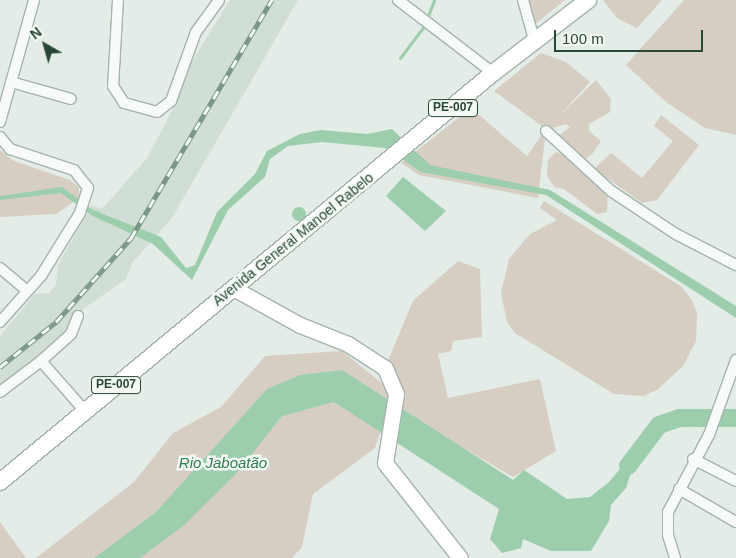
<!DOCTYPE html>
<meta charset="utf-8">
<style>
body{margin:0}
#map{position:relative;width:736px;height:558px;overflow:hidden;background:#e3ece7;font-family:Helvetica,sans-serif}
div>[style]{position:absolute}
.built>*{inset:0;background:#d1ded6}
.green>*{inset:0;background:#d7cec3}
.water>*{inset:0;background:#9ccead}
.round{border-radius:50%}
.stream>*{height:3px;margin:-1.5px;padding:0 1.5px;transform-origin:1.5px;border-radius:1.5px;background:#9ccead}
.river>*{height:18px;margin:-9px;padding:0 9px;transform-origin:9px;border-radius:9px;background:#9ccead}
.roads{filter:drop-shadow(1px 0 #a4b4ab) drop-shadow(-1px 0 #a4b4ab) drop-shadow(0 1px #a4b4ab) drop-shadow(0 -1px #a4b4ab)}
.street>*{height:10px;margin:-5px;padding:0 5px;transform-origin:5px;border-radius:5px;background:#f6faf8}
.secondary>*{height:15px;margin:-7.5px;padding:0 7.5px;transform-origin:7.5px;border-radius:7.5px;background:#fff}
.primary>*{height:16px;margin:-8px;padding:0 8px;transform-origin:8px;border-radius:8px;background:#fff}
.rail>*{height:5px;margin-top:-2.5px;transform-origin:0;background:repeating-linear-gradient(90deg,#f3f9f5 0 9px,#7b9787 0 18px);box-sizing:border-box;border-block:1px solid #7b9787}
span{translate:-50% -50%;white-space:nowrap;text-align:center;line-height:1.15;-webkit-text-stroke:5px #f3f9f5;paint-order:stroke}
.shield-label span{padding:1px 4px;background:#f3f9f5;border:1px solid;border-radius:4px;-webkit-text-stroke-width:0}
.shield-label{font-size:12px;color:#294636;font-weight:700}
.street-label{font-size:14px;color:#294636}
.water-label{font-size:15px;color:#307d4d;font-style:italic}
.north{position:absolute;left:20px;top:20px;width:50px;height:50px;-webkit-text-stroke:4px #f3f9f5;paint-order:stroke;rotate:322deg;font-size:14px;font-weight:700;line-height:20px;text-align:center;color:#294636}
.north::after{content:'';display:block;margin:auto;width:18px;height:22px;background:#294636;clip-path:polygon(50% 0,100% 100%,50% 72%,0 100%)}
.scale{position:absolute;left:554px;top:30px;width:149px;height:22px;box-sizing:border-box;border:2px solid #294636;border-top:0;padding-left:6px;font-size:15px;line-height:18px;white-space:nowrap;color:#294636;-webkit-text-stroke:4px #f3f9f5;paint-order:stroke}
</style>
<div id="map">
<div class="built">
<div style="clip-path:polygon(230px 0,298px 0,172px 218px,132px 263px,126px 279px,79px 312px,65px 336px,0 387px,0 336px,35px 294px,49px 293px,56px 285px,58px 265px,92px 205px,102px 209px,147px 158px,173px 109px,191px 63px)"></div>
</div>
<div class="green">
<div style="clip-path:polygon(529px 0,565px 0,533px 26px)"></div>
<div style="clip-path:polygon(603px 0,662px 0,637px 28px,617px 18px)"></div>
<div style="clip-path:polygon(684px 0,736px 0,736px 135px,705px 128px,666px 102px,626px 65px)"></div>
<div style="clip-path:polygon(541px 53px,566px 62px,590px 82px,558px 117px,596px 80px,611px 99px,610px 112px,589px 124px,589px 131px,601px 141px,593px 153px,583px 161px,565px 157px,608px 193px,607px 212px,597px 214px,564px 189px,554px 187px,547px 176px,548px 160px,556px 152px,562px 154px,553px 140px,570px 127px,566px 124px,546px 130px,538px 198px,419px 175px,401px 163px,471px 108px,527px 156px,546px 129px,494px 91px)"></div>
<div style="clip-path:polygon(661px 115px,699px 145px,657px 200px,642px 203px,594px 169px,611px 153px,642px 178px,673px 141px,654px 126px)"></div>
<div style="clip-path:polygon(0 150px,14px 161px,70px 180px,79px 187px,79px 198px,56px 214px,0 217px)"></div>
<div style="clip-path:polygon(544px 201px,682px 287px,691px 299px,697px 312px,696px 341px,683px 366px,657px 390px,643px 396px,614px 394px,515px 333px,507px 322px,501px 293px,509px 259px,530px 234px,557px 220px,540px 208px)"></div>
<div style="clip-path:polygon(458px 261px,480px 269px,482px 337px,453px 341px,451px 351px,438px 354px,448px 398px,540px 379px,556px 451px,513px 477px,410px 417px,396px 402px,385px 368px,413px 301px)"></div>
<div style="clip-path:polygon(342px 351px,394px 393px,375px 448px,313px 494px,302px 547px,292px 558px,36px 558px,134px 482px,173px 433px,221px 407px,265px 356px)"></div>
<div style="clip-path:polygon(0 522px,26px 558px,0 558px)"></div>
</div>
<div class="water">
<div style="clip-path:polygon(392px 129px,430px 165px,550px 190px,736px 306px,736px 318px,546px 195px,421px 172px,385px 148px,322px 142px,288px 146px,270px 159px,265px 177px,228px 210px,192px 280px,153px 244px,91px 215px,61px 193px,0 200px,0 196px,62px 187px,93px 210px,161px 237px,186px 268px,195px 265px,217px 212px,255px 174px,267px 151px,300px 134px,321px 130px,367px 134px)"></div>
<div style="clip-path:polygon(403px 177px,446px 211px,425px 231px,386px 196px)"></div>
<div class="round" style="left:292px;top:207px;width:14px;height:14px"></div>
<div style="clip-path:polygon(342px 370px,513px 480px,524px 470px,567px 499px,590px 497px,609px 482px,640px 445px,626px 488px,611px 505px,609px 521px,591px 551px,551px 551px,523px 539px,521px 548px,502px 553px,490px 539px,499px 509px,334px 402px,282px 416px,236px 474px,183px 526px,140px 558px,94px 558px,155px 513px,267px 389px,300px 375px)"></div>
</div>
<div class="stream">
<div style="left:428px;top:16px;width:17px;rotate:-69deg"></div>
<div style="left:400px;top:58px;width:38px;rotate:-53deg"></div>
</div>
<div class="river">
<div style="left:628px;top:466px;width:51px;rotate:-52.9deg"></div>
<div style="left:659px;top:425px;width:21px;rotate:-19deg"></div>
<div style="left:679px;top:418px;width:57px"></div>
</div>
<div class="roads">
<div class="street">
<div style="left:118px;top:0;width:86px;rotate:93.3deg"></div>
<div style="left:113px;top:86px;width:20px;rotate:57deg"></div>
<div style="left:124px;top:103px;width:34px;rotate:15deg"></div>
<div style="left:157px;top:112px;width:18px;rotate:-38deg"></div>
<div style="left:171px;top:101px;width:73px;rotate:-70.1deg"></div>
<div style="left:196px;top:32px;width:39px;rotate:-54deg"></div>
<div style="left:398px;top:0;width:120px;rotate:37.5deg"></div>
<div style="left:523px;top:0;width:45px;rotate:74.4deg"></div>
<div style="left:11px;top:82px;width:62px;rotate:15.8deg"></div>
<div style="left:0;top:122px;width:127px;rotate:-74.4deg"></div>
<div style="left:546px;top:131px;width:88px;rotate:42.7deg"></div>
<div style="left:611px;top:191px;width:78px;rotate:33.5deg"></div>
<div style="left:676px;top:234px;width:68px;rotate:27.3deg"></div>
<div style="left:0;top:137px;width:16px;rotate:50deg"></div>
<div style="left:10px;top:149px;width:67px;rotate:18.2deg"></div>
<div style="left:74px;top:170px;width:23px;rotate:52deg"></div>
<div style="left:88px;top:188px;width:26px;rotate:108deg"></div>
<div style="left:80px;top:213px;width:74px;rotate:121.8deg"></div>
<div style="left:41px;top:276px;width:62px;rotate:131.7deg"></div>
<div style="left:0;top:268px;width:35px;rotate:40deg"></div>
<div style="left:78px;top:316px;width:19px;rotate:111deg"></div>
<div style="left:71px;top:334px;width:40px;rotate:138deg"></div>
<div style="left:41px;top:361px;width:67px;rotate:48.7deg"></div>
<div style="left:0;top:392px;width:51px;rotate:-37.1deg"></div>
<div style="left:693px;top:459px;width:48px;rotate:27.1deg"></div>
<div style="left:679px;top:489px;width:66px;rotate:30.1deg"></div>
<div style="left:675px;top:558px;width:24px;rotate:-107deg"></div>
<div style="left:668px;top:535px;width:23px;rotate:-90deg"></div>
<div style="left:668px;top:512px;width:87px;rotate:-62deg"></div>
<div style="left:709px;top:435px;width:80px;rotate:-70.2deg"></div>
</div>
<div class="secondary">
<div style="left:233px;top:288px;width:77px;rotate:28.9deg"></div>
<div style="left:300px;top:325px;width:52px;rotate:21.6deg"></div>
<div style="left:348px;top:344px;width:44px;rotate:33deg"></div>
<div style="left:385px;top:368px;width:28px;rotate:67deg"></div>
<div style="left:396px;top:394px;width:70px;rotate:99.1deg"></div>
<div style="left:385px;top:463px;width:121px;rotate:51.7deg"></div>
</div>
<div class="primary">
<div style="left:0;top:482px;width:641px;rotate:-39.68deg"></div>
<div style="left:493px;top:73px;width:120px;rotate:-37.5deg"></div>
</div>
</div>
<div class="rail">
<div style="left:0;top:367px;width:72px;rotate:-38.8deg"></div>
<div style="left:56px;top:322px;width:113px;rotate:-48.2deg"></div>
<div style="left:131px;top:238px;width:277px;rotate:-59.4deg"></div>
</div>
<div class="shield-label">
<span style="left:453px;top:108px">PE-007</span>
<span style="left:116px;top:385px">PE-007</span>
</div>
<div class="street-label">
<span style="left:293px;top:239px;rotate:-39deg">Avenida General Manoel Rabelo</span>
</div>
<div class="water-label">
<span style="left:223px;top:463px">Rio Jaboatão</span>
</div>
<div class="north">N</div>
<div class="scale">100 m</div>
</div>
